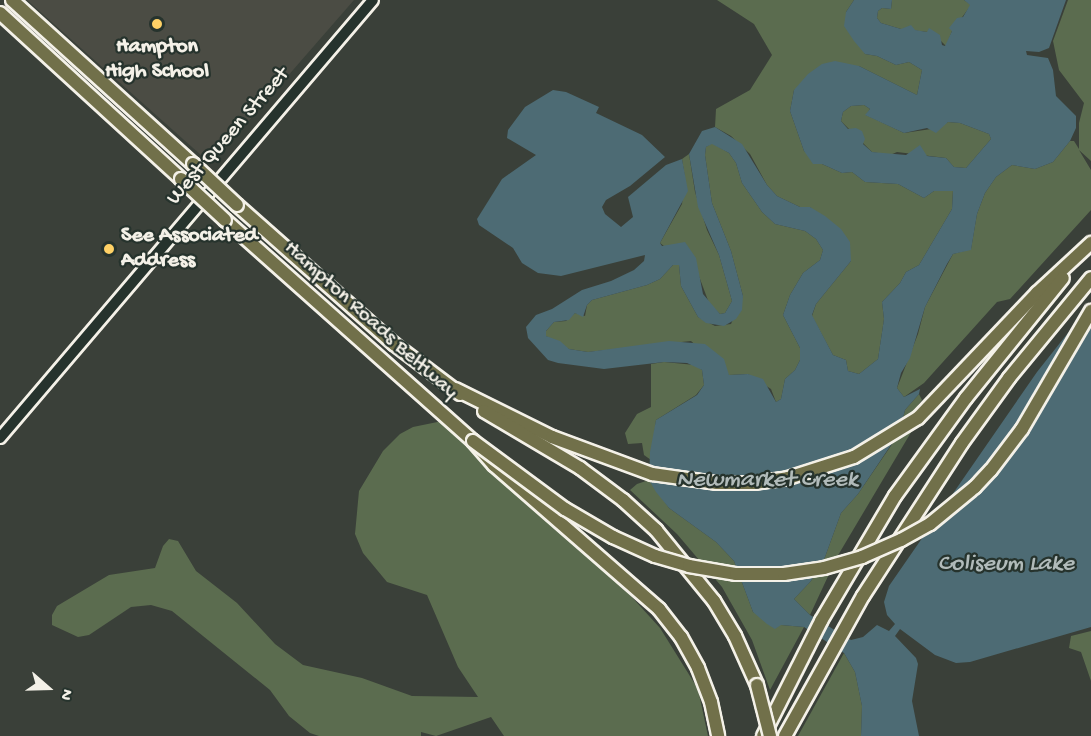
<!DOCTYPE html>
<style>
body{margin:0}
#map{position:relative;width:1091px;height:736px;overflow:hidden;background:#3a4039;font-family:"Gochi Hand",sans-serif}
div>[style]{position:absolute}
.built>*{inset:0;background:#4b4c44}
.green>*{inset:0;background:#5b6c4f}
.water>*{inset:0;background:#4d6b74}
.roads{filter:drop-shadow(2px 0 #f4f1e8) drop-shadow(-2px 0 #f4f1e8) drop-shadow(0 2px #f4f1e8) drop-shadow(0 -2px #f4f1e8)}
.secondary>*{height:10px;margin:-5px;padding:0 5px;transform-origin:5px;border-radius:5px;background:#26332d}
.highway>*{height:12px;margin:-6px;padding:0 6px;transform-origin:6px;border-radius:6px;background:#71704a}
.bridges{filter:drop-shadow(2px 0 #f4f1e8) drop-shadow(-2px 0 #f4f1e8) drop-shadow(0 2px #f4f1e8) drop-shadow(0 -2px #f4f1e8)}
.highway-bridge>*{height:12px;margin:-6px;padding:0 6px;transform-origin:6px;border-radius:6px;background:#71704a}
.dots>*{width:16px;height:16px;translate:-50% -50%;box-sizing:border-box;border:3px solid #26332d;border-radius:50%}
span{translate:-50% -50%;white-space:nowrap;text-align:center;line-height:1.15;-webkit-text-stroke:4.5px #26332d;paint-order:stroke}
.poi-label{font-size:22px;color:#f4f1e8;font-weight:700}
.left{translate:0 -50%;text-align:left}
.street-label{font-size:22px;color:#f4f1e8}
.water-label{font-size:24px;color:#b1bbba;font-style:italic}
.north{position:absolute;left:18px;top:658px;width:60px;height:60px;-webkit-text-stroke:4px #26332d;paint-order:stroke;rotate:110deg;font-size:16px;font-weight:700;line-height:24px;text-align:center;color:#f4f1e8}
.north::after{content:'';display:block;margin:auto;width:21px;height:27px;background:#f4f1e8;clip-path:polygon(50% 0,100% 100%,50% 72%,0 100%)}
</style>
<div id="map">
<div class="built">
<div style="clip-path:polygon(27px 0,354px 0,211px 164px)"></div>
</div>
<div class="green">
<div style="clip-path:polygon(717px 0,854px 0,846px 12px,865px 54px,877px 56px,896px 65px,909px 62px,922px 70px,917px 95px,859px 66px,794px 90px,790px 111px,804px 151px,822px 164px,842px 173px,852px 172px,865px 182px,898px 184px,924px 198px,934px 191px,953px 190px,952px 209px,919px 265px,906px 272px,900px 283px,882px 302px,884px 319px,878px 359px,859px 374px,848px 371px,846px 360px,833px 355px,812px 316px,816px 304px,851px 261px,810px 207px,800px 207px,777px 196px,767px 185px,750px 154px,731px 136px,715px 127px,716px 109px,750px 90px,772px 55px,754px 24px)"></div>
<div style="clip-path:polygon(892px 0,964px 0,971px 5px,952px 31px,946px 46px,929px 29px,928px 32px,901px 29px,881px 23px,877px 18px,878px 11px,882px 8px,891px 9px)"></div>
<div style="clip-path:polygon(1068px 0,1091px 0,1091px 161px,1079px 150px,1091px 170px,1091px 210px,1010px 299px,997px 302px,924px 383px,904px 397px,897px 388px,918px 334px,925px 307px,953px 254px,971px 249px,977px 214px,985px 193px,996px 177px,1012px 165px,1035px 169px,1053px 162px,1070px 141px,1074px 141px,1079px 149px,1079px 123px,1084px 103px,1059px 70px,1053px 41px)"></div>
<div style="clip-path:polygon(864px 105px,870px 109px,866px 115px,904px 133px,938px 128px,948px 122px,960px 123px,989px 134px,991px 139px,966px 168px,954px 167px,946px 158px,897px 152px,890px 155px,872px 152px,841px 121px,843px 112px,851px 106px)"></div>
<div style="clip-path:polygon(712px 143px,729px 153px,736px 163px,742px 183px,762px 212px,775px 224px,805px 231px,816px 239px,823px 250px,820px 260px,803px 273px,790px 295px,783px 315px,800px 348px,800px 360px,795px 370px,785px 379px,781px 399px,776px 402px,771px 389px,748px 374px,729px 375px,691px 341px,588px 352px,569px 349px,546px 336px,546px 331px,554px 322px,566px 321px,575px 313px,585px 316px,587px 305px,592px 300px,647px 285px,660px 279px,673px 265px,679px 265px,681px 286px,698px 317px,715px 326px,731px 324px,743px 296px,731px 251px,712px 203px,705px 155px,706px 147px)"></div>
<div style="clip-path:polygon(689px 154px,695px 192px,707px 230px,719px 255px,732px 301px,725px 313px,720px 314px,709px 303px,697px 271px,660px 243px,682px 204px,685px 178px,682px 159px)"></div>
<div style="clip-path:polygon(664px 362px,695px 365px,702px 370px,704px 385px,696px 395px,656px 420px,651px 460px,644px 455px,642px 443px,628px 444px,625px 433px,637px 414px,651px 407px,651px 364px)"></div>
<div style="clip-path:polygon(919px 394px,922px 400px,911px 414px,913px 429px,837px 557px,810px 615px,794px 599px,811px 581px,825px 557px,841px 513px,858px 494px,899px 434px,905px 410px)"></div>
<div style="clip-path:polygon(457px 418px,579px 539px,660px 628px,698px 689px,708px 736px,504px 736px,491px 717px,436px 736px,421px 732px,421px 736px,319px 736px,310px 733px,289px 716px,270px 690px,172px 611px,151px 605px,131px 607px,89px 635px,78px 637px,52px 625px,52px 615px,57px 606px,109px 575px,155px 568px,163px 546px,169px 539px,178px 541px,196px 571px,237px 603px,275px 644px,303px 665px,362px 678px,412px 696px,478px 697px,458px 667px,427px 595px,387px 582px,363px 553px,355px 534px,359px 491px,383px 451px,400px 434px,413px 427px)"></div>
<div style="clip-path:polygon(649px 480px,669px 508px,716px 542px,734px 561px,753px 612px,781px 625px,804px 627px,770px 690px,752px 640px,722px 587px,677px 534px,630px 490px,637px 484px)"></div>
<div style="clip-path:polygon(1091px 631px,1091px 681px,1081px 652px,1069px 648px,1071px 636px)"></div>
<div style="clip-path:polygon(844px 653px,855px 672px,862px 706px,861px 736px,798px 736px)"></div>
</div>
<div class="water">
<div style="clip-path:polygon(evenodd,854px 0,892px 0,891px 9px,882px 8px,878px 11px,877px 18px,881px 23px,901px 29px,911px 25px,915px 30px,927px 32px,929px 28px,940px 35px,942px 45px,945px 46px,952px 31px,949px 28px,957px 18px,963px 17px,970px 5px,964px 0,1066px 0,1049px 48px,1039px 52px,1026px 51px,1027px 55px,1048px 58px,1053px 70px,1056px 96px,1076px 116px,1076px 128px,1070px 141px,1053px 162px,1035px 169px,1012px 165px,996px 177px,985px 193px,977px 214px,971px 250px,953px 254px,947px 264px,925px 307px,910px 358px,901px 373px,897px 388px,904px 397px,920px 389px,919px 394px,905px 410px,899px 433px,858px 494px,841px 513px,825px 557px,811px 581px,794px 599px,810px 615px,851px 640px,863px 637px,877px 625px,889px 631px,895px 624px,887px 615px,884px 602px,889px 586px,1037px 372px,1071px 329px,1091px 311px,1091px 627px,970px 662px,956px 663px,935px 655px,900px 629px,895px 636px,916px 658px,918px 664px,912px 701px,919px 736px,861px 736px,862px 706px,855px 672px,844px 653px,804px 627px,781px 625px,775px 629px,767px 624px,753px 612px,734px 561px,716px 542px,669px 508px,656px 492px,649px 480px,650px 452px,656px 420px,697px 395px,704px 385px,702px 370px,687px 363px,664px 362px,604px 369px,558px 363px,548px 360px,528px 338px,526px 327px,536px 315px,552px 309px,582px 290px,611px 281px,634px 270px,644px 261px,645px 255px,561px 276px,538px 273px,522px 263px,513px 248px,479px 225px,477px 219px,502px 179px,536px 155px,507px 138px,508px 130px,525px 107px,553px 90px,566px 92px,599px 107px,596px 113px,642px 135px,665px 157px,630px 186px,606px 200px,602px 207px,605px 214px,621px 227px,633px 217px,628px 197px,666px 165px,682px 159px,688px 191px,660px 243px,662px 246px,685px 242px,696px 258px,703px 294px,720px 314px,725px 313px,732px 301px,719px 255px,698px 207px,689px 154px,702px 131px,715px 127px,742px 144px,767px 185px,777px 196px,800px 207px,810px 207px,825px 216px,841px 229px,850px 242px,851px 261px,816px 304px,812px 315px,833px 355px,846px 360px,848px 371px,859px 374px,878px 359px,884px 319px,882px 302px,900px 283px,906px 272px,919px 265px,952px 209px,953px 191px,934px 191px,924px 198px,898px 184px,865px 182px,852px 172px,842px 173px,822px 164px,813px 164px,804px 151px,790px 111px,794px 90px,808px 74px,822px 64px,835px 61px,859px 66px,917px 95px,922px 70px,909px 62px,896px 65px,877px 56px,865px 54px,854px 41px,844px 26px,846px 12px,854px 0,864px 105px,870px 109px,865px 115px,904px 133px,927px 128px,936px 133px,948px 122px,960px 123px,989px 134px,991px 139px,966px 168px,954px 167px,946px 158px,927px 156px,920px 145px,906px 155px,872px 152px,863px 144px,865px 139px,862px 131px,856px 128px,848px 129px,841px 121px,843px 112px,851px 106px,864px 105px,854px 0,712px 144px,729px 153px,736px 163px,742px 183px,762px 212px,775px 224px,805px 231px,816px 239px,823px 250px,820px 260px,803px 273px,790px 295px,783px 315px,800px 348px,800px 360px,795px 370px,785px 379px,781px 399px,776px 402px,763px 379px,748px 374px,729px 375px,724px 359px,705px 344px,669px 341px,588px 352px,569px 349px,560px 341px,546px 336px,546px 331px,554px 322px,569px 320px,575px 313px,583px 317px,587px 305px,592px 300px,647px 285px,660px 279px,673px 265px,679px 265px,681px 286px,698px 317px,706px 323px,724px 326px,736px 319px,742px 310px,743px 296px,731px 251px,712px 203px,705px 155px,706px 147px,712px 144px)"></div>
</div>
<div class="roads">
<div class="secondary">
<div style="left:0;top:438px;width:575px;rotate:-49.58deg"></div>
</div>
<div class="highway">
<div style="left:12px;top:0;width:244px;rotate:42.2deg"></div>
<div style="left:0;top:13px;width:246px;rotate:42.5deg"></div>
<div style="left:237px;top:205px;width:210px;rotate:41.5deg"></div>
<div style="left:394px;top:344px;width:83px;rotate:37.1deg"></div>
<div style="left:225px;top:220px;width:332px;rotate:41.7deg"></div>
<div style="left:473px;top:441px;width:32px;rotate:49deg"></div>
<div style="left:494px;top:465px;width:219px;rotate:41.1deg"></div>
<div style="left:659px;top:609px;width:36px;rotate:52deg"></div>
<div style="left:681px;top:637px;width:35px;rotate:61deg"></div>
<div style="left:698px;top:668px;width:36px;rotate:69deg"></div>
<div style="left:711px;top:702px;width:35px;rotate:78deg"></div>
<div style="left:455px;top:389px;width:108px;rotate:26.3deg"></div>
<div style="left:552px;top:437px;width:107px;rotate:20.3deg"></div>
<div style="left:652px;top:474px;width:66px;rotate:7.9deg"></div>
<div style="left:717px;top:483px;width:37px"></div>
<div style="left:754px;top:483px;width:34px;rotate:-8deg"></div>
<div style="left:788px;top:478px;width:69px;rotate:-17.7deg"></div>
<div style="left:854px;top:457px;width:75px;rotate:-31.4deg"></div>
<div style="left:918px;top:418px;width:173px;rotate:-46.4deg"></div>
<div style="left:1037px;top:293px;width:74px;rotate:-42.8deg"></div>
<div style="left:484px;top:411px;width:112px;rotate:30.7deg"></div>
<div style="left:580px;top:468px;width:54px;rotate:36.7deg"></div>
<div style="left:623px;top:500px;width:45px;rotate:42.3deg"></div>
<div style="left:656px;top:530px;width:92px;rotate:50.8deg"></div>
<div style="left:714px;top:601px;width:41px;rotate:59deg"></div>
<div style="left:735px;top:636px;width:54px;rotate:65.8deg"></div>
<div style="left:763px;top:736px;width:129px;rotate:-63.2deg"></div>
<div style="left:821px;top:621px;width:145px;rotate:-59.4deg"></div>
<div style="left:895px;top:496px;width:121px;rotate:-54.1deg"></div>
<div style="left:966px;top:398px;width:154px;rotate:-51.1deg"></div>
<div style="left:785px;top:736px;width:160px;rotate:-60.9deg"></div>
<div style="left:863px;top:596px;width:182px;rotate:-57.1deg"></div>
<div style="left:962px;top:443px;width:80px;rotate:-54.1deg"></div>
<div style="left:1009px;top:378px;width:129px;rotate:-50.6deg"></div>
</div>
</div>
<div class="bridges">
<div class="highway-bridge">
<div style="left:193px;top:164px;width:60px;rotate:43deg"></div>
<div style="left:181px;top:179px;width:60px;rotate:43deg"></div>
<div style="left:473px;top:441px;width:114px;rotate:36.5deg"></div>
<div style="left:565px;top:509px;width:56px;rotate:30.3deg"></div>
<div style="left:613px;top:537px;width:46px;rotate:24.3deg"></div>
<div style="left:655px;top:556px;width:35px;rotate:16deg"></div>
<div style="left:689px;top:566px;width:48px;rotate:9.7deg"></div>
<div style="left:736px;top:574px;width:48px"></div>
<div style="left:784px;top:574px;width:40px;rotate:-8.5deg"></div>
<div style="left:824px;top:568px;width:40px;rotate:-16deg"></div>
<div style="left:862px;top:557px;width:43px;rotate:-23.6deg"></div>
<div style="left:901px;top:540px;width:33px;rotate:-29deg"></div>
<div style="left:930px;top:524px;width:58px;rotate:-39.4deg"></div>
<div style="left:975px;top:487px;width:23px;rotate:-47deg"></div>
<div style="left:991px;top:470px;width:51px;rotate:-52.9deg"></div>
<div style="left:1022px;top:429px;width:137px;rotate:-59.7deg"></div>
<div style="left:757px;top:685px;width:53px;rotate:75.7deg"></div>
</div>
</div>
<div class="dots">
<div style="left:157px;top:24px;background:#ffd166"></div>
<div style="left:109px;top:249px;background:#ffd166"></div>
</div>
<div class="poi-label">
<span style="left:157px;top:60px">Hampton<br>High School</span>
<span class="left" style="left:121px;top:249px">See Associated<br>Address</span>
</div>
<div class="street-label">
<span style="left:229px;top:137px;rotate:-49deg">West Queen Street</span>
<span style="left:370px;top:321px;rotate:42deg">Hampton Roads Beltway</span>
</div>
<div class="water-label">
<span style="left:767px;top:481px">Newmarket Creek</span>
<span style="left:1006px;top:565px">Coliseum Lake</span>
</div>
<div class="north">N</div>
</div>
